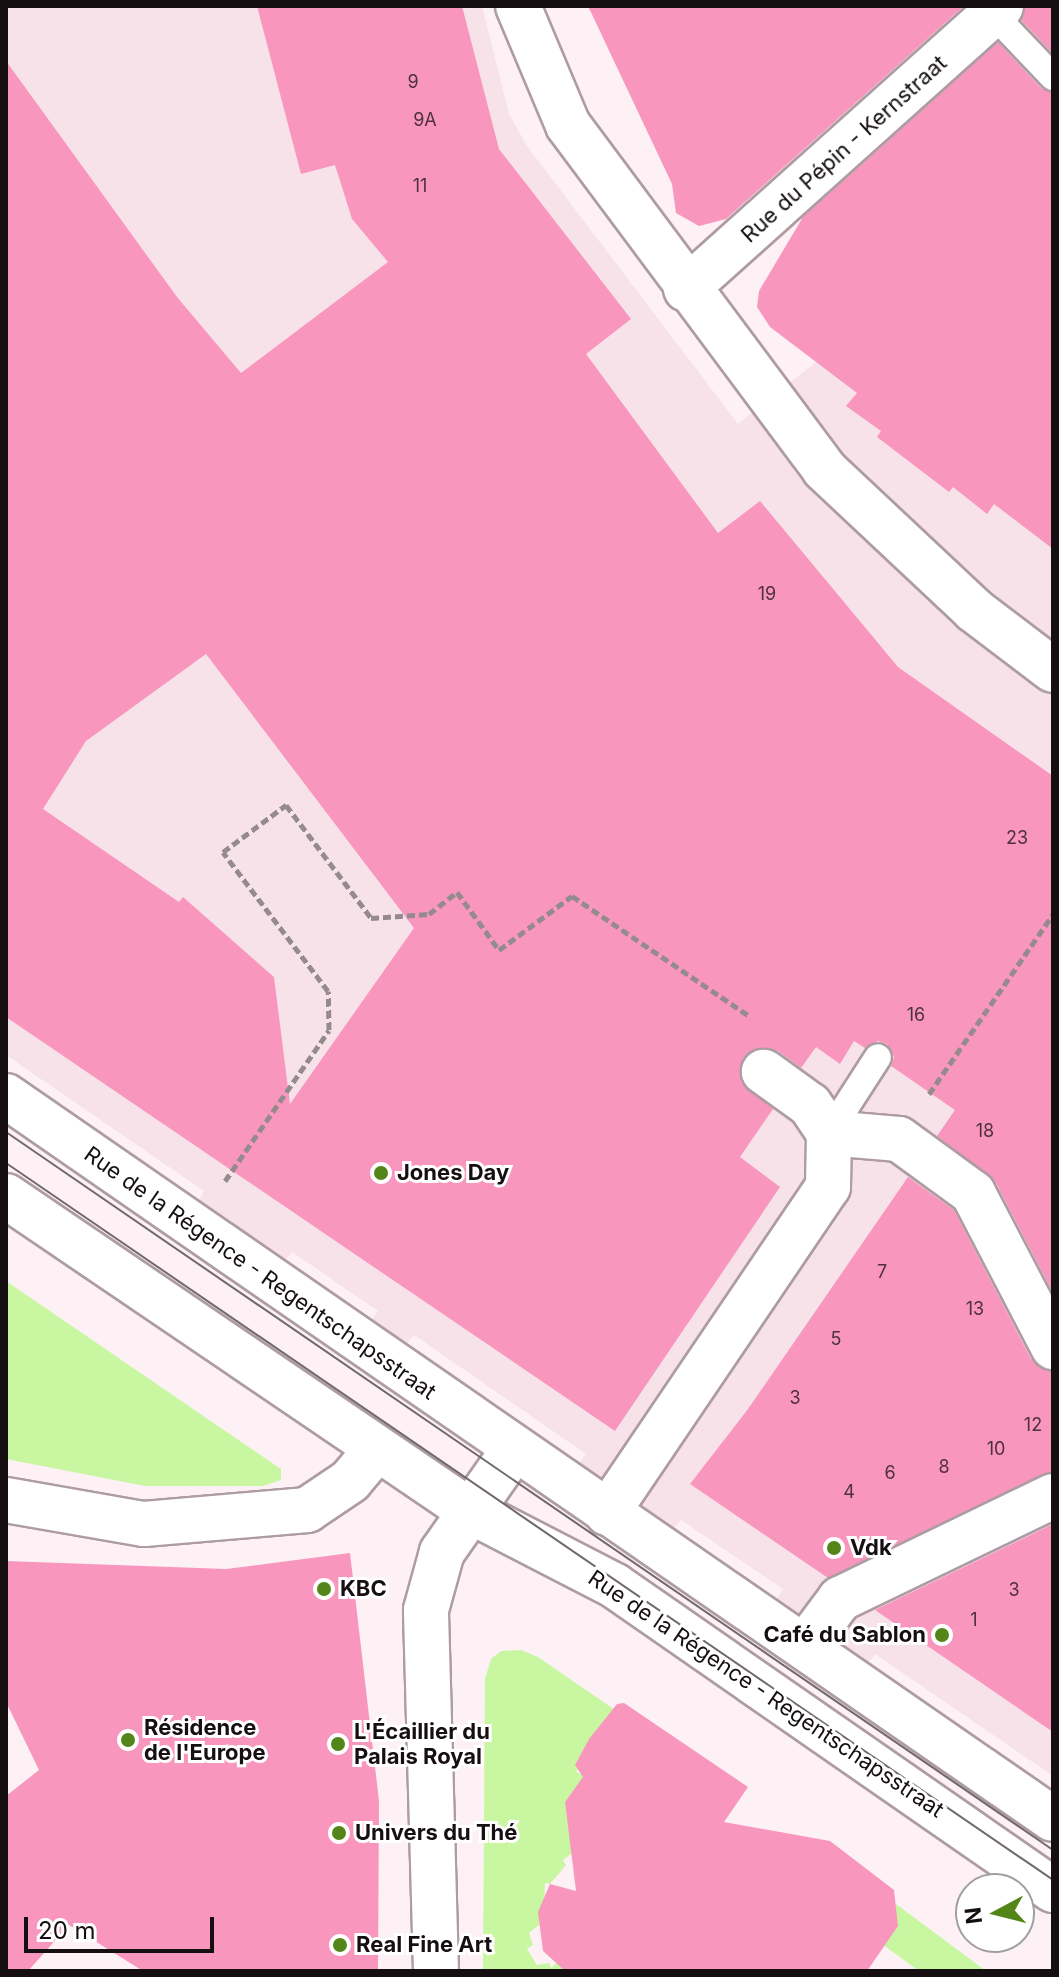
<!DOCTYPE html>
<meta charset="utf-8">
<style>
body{margin:0}
#map{position:relative;width:1059px;height:1977px;overflow:hidden;background:#fdf1f5;font-family:Inter,sans-serif}
div>[style]{position:absolute}
.built>*{inset:0;background:#f7e2e9}
.green>*{inset:0;background:#c9f7a1}
.building>*{inset:0;background:#f896be}
.path>*{height:5px;margin-top:-2.5px;transform-origin:0;background:repeating-linear-gradient(90deg,#958b8e 0 8px,transparent 0 12px)}
.roads{filter:drop-shadow(2px 0 #ae9ca3) drop-shadow(-2px 0 #ae9ca3) drop-shadow(0 2px #ae9ca3) drop-shadow(0 -2px #ae9ca3)}
.lane>*{height:26px;margin:-13px;padding:0 13px;transform-origin:13px;border-radius:13px;background:#fff}
.street>*{height:44px;margin:-22px;padding:0 22px;transform-origin:22px;border-radius:22px;background:#fff}
.secondary>*{height:44px;margin:-22px;padding:0 22px;transform-origin:22px;border-radius:22px;background:#fff}
.tram>*{height:2px;margin:-1px;padding:0 1px;transform-origin:1px;border-radius:1px;background:#71696c}
.dots>*{width:22px;height:22px;translate:-50% -50%;box-sizing:border-box;border:4px solid #fff;border-radius:50%}
span{translate:-50% -50%;white-space:nowrap;text-align:center;line-height:1.15;-webkit-text-stroke:6px #fff;paint-order:stroke}
.number-label{font-size:18px;color:#4e313c}
.number-label span{-webkit-text-stroke-width:0}
.street-label{font-size:22px;color:#150f11}
.poi-label{font-size:22px;color:#150f11;font-weight:700}
.left{translate:0 -50%;text-align:left}
.right{translate:-100% -50%;text-align:right}
.frame{position:absolute;inset:0;border:8px solid #150f11;pointer-events:none}
.north{position:absolute;left:955px;top:1873px;width:80px;height:80px;box-sizing:border-box;background:#fff;border:2px solid #a19fa0;border-radius:50%;rotate:263deg;font-size:22px;font-weight:700;line-height:32px;text-align:center;color:#150f11}
.north::after{content:'';display:block;margin:auto;width:28px;height:36px;background:#548518;clip-path:polygon(50% 0,100% 100%,50% 72%,0 100%)}
.scale{position:absolute;left:24px;top:1917px;width:190px;height:36px;box-sizing:border-box;border:4px solid #150f11;border-top:0;padding-left:10px;font-size:24px;line-height:28px;white-space:nowrap;color:#150f11;-webkit-text-stroke:6px #fff;paint-order:stroke}
</style>
<div id="map">
<div class="built">
<div style="clip-path:polygon(6px 6px,482px 6px,509px 114px,527px 146px,738px 424px,973px 237px,1053px 306px,1053px 1776px,875px 1654px,864px 1669px,843px 1648px,846px 1624px,803px 1619px,773px 1606px,783px 1589px,681px 1520px,669px 1535px,574px 1470px,586px 1454px,414px 1335px,401px 1350px,367px 1327px,378px 1311px,292px 1252px,279px 1266px,195px 1208px,204px 1191px,6px 1055px)"></div>
</div>
<div class="green">
<div style="clip-path:polygon(6px 1281px,281px 1469px,281px 1480px,263px 1486px,145px 1486px,6px 1459px)"></div>
<div style="clip-path:polygon(521px 1650px,538px 1657px,618px 1712px,576px 1772px,597px 1780px,574px 1790px,565px 1802px,567px 1817px,578px 1826px,575px 1858px,571px 1854px,563px 1860px,566px 1865px,550px 1884px,545px 1883px,544px 1921px,529px 1933px,533px 1945px,527px 1949px,537px 1965px,549px 1963px,551px 1968px,556px 1963px,586px 1971px,483px 1971px,485px 1679px,491px 1659px,501px 1651px)"></div>
<div style="clip-path:polygon(896px 1904px,986px 1971px,919px 1971px,871px 1936px,890px 1937px,897px 1927px,886px 1918px)"></div>
</div>
<div class="building">
<div style="clip-path:polygon(evenodd,257px 6px,462px 6px,499px 149px,631px 319px,586px 354px,718px 533px,760px 501px,898px 667px,1053px 776px,1053px 1293px,995px 1181px,937px 1136px,955px 1110px,891px 1066px,894px 1057px,887px 1044px,878px 1041px,865px 1048px,854px 1041px,840px 1064px,816px 1047px,801px 1068px,778px 1051px,754px 1049px,743px 1058px,741px 1082px,773px 1109px,740px 1157px,780px 1187px,615px 1431px,6px 1017px,6px 61px,177px 297px,241px 373px,388px 262px,352px 219px,335px 165px,301px 174px,257px 6px,206px 654px,414px 928px,290px 1104px,274px 977px,183px 897px,179px 902px,43px 809px,86px 741px,206px 654px)"></div>
<div style="clip-path:polygon(588px 6px,964px 6px,726px 219px,699px 226px,676px 213px,672px 184px)"></div>
<div style="clip-path:polygon(1025px 6px,1053px 6px,1053px 54px,1021px 20px)"></div>
<div style="clip-path:polygon(998px 42px,1041px 88px,1053px 93px,1053px 549px,994px 504px,987px 514px,953px 487px,949px 492px,877px 437px,881px 431px,846px 406px,857px 393px,770px 327px,757px 307px,759px 291px,803px 217px)"></div>
<div style="clip-path:polygon(908px 1177px,954px 1210px,1031px 1359px,1053px 1372px,1053px 1471px,828px 1578px,690px 1484px,748px 1409px)"></div>
<div style="clip-path:polygon(1053px 1524px,1053px 1732px,875px 1610px)"></div>
<div style="clip-path:polygon(350px 1553px,379px 1801px,378px 1971px,143px 1971px,69px 1925px,28px 1971px,6px 1971px,6px 1796px,39px 1770px,6px 1702px,6px 1561px,226px 1569px)"></div>
<div style="clip-path:polygon(624px 1703px,748px 1787px,724px 1822px,830px 1841px,894px 1890px,898px 1926px,867px 1971px,565px 1971px,543px 1951px,538px 1912px,550px 1884px,576px 1891px,565px 1802px,583px 1777px,575px 1765px,589px 1739px,617px 1704px)"></div>
</div>
<div class="path">
<div style="left:929px;top:1094px;width:219px;rotate:-55.4deg"></div>
<div style="left:225px;top:1181px;width:183px;rotate:-55.4deg"></div>
<div style="left:329px;top:1030px;width:39px;rotate:-91deg"></div>
<div style="left:328px;top:991px;width:174px;rotate:-127.1deg"></div>
<div style="left:223px;top:852px;width:79px;rotate:-36.7deg"></div>
<div style="left:286px;top:805px;width:141px;rotate:53deg"></div>
<div style="left:371px;top:918px;width:58px;rotate:-3.9deg"></div>
<div style="left:429px;top:914px;width:36px;rotate:-38deg"></div>
<div style="left:457px;top:892px;width:72px;rotate:54.1deg"></div>
<div style="left:499px;top:950px;width:91px;rotate:-36.5deg"></div>
<div style="left:572px;top:896px;width:216px;rotate:34.1deg"></div>
</div>
<div class="roads">
<div class="lane">
<div style="left:993px;top:14px;width:87px;rotate:46.4deg"></div>
<div style="left:829px;top:1133px;width:90px;rotate:-57.2deg"></div>
</div>
<div class="street">
<div style="left:518px;top:6px;width:129px;rotate:67.2deg"></div>
<div style="left:568px;top:125px;width:429px;rotate:53.3deg"></div>
<div style="left:824px;top:469px;width:206px;rotate:43.2deg"></div>
<div style="left:974px;top:610px;width:99px;rotate:37.2deg"></div>
<div style="left:686px;top:289px;width:423px;rotate:-41.9deg"></div>
<div style="left:829px;top:1133px;width:70px;rotate:4.9deg"></div>
<div style="left:899px;top:1139px;width:92px;rotate:36.1deg"></div>
<div style="left:973px;top:1193px;width:174px;rotate:62.5deg"></div>
<div style="left:6px;top:1500px;width:140px;rotate:9.9deg"></div>
<div style="left:144px;top:1524px;width:164px;rotate:-4.9deg"></div>
<div style="left:307px;top:1510px;width:52px;rotate:-34deg"></div>
<div style="left:350px;top:1481px;width:42px;rotate:-49.8deg"></div>
<div style="left:607px;top:1513px;width:394px;rotate:-55.9deg"></div>
<div style="left:828px;top:1187px;width:54px;rotate:-88.9deg"></div>
<div style="left:829px;top:1133px;width:34px;rotate:-124deg"></div>
<div style="left:810px;top:1105px;width:57px;rotate:-144.3deg"></div>
<div style="left:805px;top:1646px;width:59px;rotate:-53.3deg"></div>
<div style="left:840px;top:1599px;width:237px;rotate:-25.8deg"></div>
</div>
<div class="secondary">
<div style="left:6px;top:1096px;width:1272px;rotate:34.63deg"></div>
<div style="left:6px;top:1196px;width:561px;rotate:34.17deg"></div>
<div style="left:470px;top:1511px;width:163px;rotate:27.3deg"></div>
<div style="left:615px;top:1586px;width:533px;rotate:34.76deg"></div>
<div style="left:436px;top:1971px;width:361px;rotate:-91.6deg"></div>
<div style="left:426px;top:1610px;width:60px;rotate:-74.6deg"></div>
<div style="left:442px;top:1552px;width:126px;rotate:-55deg"></div>
</div>
</div>
<div class="tram">
<div style="left:6px;top:1132px;width:1270px;rotate:34.44deg"></div>
<div style="left:6px;top:1163px;width:1269px;rotate:34.4deg"></div>
</div>
<div class="dots">
<div style="left:381px;top:1173px;background:#548518"></div>
<div style="left:834px;top:1548px;background:#548518"></div>
<div style="left:324px;top:1589px;background:#548518"></div>
<div style="left:942px;top:1635px;background:#548518"></div>
<div style="left:128px;top:1740px;background:#548518"></div>
<div style="left:338px;top:1744px;background:#548518"></div>
<div style="left:339px;top:1833px;background:#548518"></div>
<div style="left:340px;top:1945px;background:#548518"></div>
</div>
<div class="number-label">
<span style="left:413px;top:82px">9</span>
<span style="left:425px;top:120px">9A</span>
<span style="left:420px;top:186px">11</span>
<span style="left:767px;top:594px">19</span>
<span style="left:1017px;top:838px">23</span>
<span style="left:916px;top:1015px">16</span>
<span style="left:985px;top:1131px">18</span>
<span style="left:882px;top:1272px">7</span>
<span style="left:975px;top:1309px">13</span>
<span style="left:836px;top:1339px">5</span>
<span style="left:795px;top:1398px">3</span>
<span style="left:1033px;top:1425px">12</span>
<span style="left:996px;top:1449px">10</span>
<span style="left:944px;top:1467px">8</span>
<span style="left:890px;top:1473px">6</span>
<span style="left:849px;top:1492px">4</span>
<span style="left:1014px;top:1590px">3</span>
<span style="left:974px;top:1620px">1</span>
</div>
<div class="street-label">
<span style="left:844px;top:149px;rotate:-42deg">Rue du Pépin - Kernstraat</span>
<span style="left:260px;top:1273px;rotate:35deg">Rue de la Régence - Regentschapsstraat</span>
<span style="left:766px;top:1694px;rotate:34deg">Rue de la Régence - Regentschapsstraat</span>
</div>
<div class="poi-label">
<span class="left" style="left:397px;top:1173px">Jones Day</span>
<span class="left" style="left:850px;top:1548px">Vdk</span>
<span class="left" style="left:340px;top:1589px">KBC</span>
<span class="right" style="left:926px;top:1635px">Café du Sablon</span>
<span class="left" style="left:144px;top:1740px">Résidence<br>de l'Europe</span>
<span class="left" style="left:354px;top:1744px">L'Écaillier du<br>Palais Royal</span>
<span class="left" style="left:355px;top:1833px">Univers du Thé</span>
<span class="left" style="left:356px;top:1945px">Real Fine Art</span>
</div>
<div class="frame"></div>
<div class="north">N</div>
<div class="scale">20 m</div>
</div>
